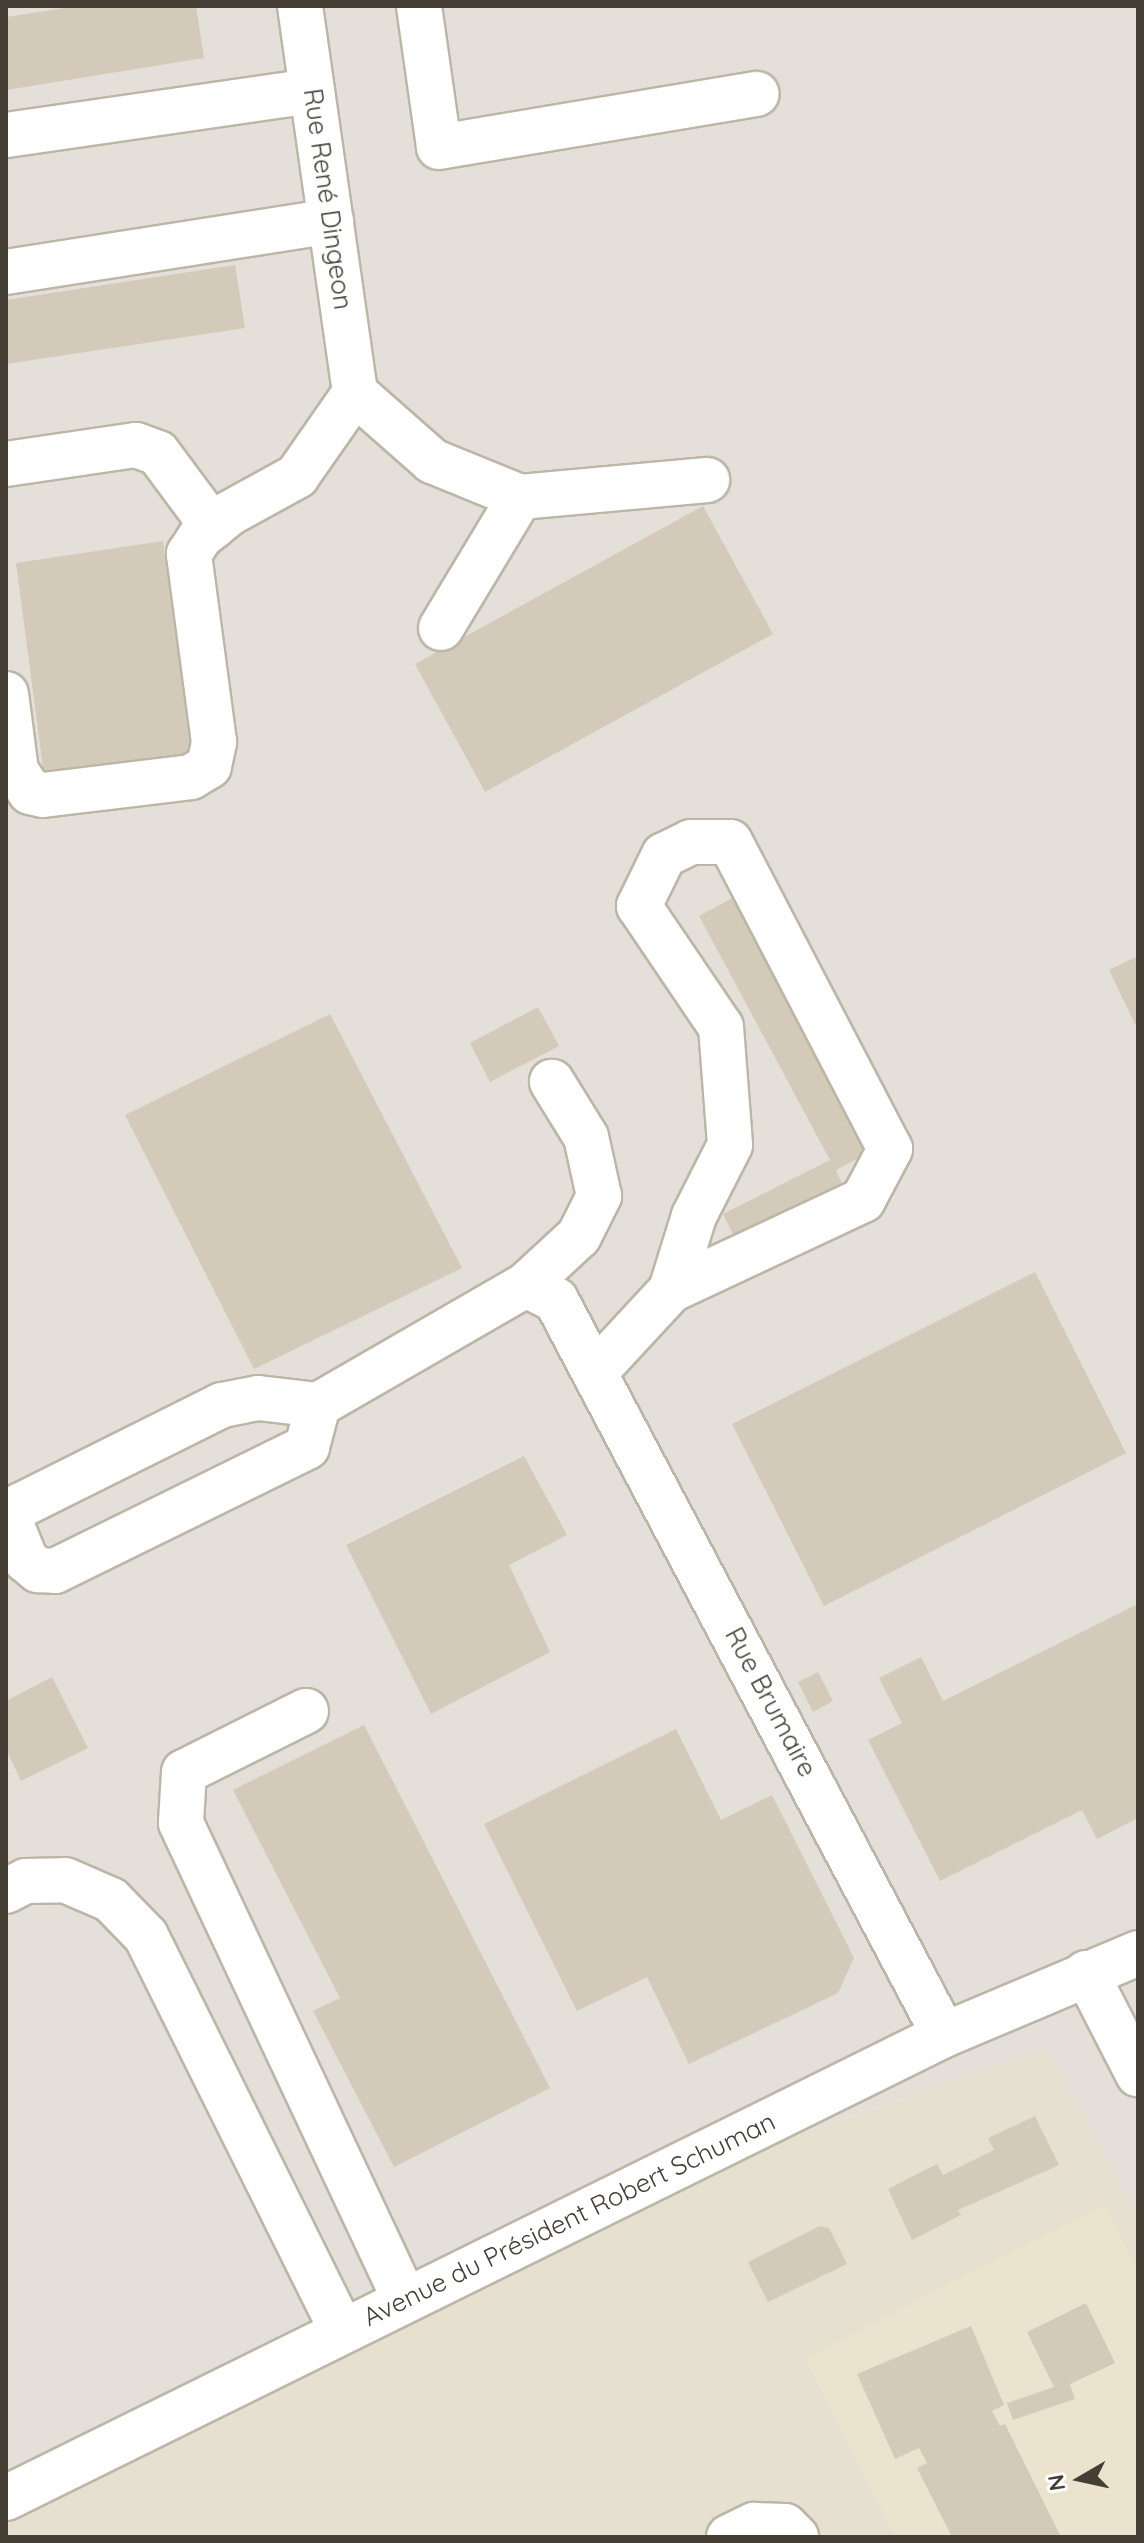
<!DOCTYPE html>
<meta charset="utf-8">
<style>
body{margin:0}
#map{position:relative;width:1144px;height:2543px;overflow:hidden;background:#f2eee3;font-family:Quicksand,sans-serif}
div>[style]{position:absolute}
.residential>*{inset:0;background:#e6e0d1}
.industrial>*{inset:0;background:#e4dfd9}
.education>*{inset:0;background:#ebe3cd}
.building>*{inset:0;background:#d3cab9}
.roads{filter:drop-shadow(2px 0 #bdb6a6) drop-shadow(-2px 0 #bdb6a6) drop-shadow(0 2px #bdb6a6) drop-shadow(0 -2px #bdb6a6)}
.minor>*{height:44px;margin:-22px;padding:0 22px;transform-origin:22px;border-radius:22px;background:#fff}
span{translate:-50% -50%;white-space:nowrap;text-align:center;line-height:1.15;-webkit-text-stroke:8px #fff;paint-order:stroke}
.street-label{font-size:26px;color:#443e34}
.frame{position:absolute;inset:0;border:8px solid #443e34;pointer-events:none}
.north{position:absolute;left:1040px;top:2439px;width:80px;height:80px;-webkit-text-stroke:6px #fff;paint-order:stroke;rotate:261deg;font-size:22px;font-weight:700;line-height:32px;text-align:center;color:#443e34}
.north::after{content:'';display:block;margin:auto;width:28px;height:36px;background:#443e34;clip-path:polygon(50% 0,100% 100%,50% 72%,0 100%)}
</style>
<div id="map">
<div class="residential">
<div style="clip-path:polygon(1047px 2049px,1138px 2216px,1138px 2537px,6px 2537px,6px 2510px,669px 2179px)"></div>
</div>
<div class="industrial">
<div style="clip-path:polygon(6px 6px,1138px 6px,1138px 2216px,1047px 2049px,669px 2179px,6px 2510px)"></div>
</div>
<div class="education">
<div style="clip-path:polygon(1103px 2205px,1138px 2268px,1138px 2537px,896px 2537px,806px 2358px)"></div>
</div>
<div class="building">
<div style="clip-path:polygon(78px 6px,196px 6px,204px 58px,6px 90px,6px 17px)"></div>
<div style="clip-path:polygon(235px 265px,245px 328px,6px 364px,6px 300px)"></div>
<div style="clip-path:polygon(703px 506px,773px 634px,485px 792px,415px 664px)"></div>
<div style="clip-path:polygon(163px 541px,192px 755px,44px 775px,16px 563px)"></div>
<div style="clip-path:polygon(736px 896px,872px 1151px,836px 1170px,842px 1184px,735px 1238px,723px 1214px,830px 1160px,699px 916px)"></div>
<div style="clip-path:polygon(1138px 956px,1138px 1030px,1109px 970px)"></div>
<div style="clip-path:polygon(538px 1007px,559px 1046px,490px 1082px,470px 1043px)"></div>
<div style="clip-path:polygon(330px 1014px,462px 1268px,254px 1369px,125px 1115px)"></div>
<div style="clip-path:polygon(1035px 1272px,1126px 1453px,824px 1606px,732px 1424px)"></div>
<div style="clip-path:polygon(524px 1456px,567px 1535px,509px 1565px,550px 1652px,431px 1714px,346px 1545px)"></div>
<div style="clip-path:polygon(1138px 1604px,1138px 1818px,1097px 1839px,1082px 1810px,940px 1881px,868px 1740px,902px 1723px,879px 1678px,921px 1657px,943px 1701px)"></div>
<div style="clip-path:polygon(818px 1672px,833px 1701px,813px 1712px,798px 1682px)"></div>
<div style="clip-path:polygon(52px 1677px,88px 1748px,21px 1781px,6px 1749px,6px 1701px)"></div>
<div style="clip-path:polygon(364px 1725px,550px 2088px,394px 2167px,313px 2011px,340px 1998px,233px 1790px)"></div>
<div style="clip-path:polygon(676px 1729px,721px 1820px,772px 1795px,854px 1958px,838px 1993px,689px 2064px,647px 1977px,577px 2011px,484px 1824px)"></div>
<div style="clip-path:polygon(1035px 2116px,1059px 2165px,958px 2210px,961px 2215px,912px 2240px,888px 2189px,937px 2164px,943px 2175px,994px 2150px,988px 2138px)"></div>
<div style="clip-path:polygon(820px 2226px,829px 2228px,847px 2264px,768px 2302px,748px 2262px)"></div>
<div style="clip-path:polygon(1086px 2303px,1115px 2363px,1070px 2384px,1075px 2399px,1013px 2420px,1007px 2403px,1054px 2387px,1027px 2332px)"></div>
<div style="clip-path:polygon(971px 2326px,1004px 2405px,992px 2411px,1000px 2426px,1005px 2424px,1061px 2537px,952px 2537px,917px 2468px,927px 2463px,919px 2448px,895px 2459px,857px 2374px)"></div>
</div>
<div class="roads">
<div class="minor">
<div style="left:300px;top:6px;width:391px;rotate:81.9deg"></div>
<div style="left:419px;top:6px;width:142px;rotate:81.9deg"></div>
<div style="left:439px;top:147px;width:322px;rotate:-9.5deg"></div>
<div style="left:6px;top:135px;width:309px;rotate:-8.2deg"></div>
<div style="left:6px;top:272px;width:329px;rotate:-8.9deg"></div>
<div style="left:355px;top:393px;width:103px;rotate:41.4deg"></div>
<div style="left:432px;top:461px;width:95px;rotate:22.2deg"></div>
<div style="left:520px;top:497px;width:188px;rotate:-5.2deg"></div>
<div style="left:6px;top:464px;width:131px;rotate:-8.3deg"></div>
<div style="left:136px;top:445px;width:23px;rotate:20deg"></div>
<div style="left:158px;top:453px;width:92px;rotate:53.4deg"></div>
<div style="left:441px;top:628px;width:153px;rotate:-58.9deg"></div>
<div style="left:6px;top:694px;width:78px;rotate:82.6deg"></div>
<div style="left:16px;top:771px;width:25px;rotate:56deg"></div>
<div style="left:30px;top:792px;width:13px;rotate:13deg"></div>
<div style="left:43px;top:795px;width:149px;rotate:-6.9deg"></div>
<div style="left:191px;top:777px;width:21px;rotate:-31deg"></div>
<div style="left:209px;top:766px;width:25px;rotate:-78deg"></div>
<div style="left:214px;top:742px;width:190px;rotate:-97.6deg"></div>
<div style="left:189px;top:554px;width:20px;rotate:-57deg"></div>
<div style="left:200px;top:537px;width:36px;rotate:-39deg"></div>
<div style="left:228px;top:514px;width:79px;rotate:-28.8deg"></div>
<div style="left:297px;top:476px;width:101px;rotate:-55.1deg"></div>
<div style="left:526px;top:1285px;width:72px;rotate:-42.8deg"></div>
<div style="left:579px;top:1236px;width:45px;rotate:-63.4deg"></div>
<div style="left:599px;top:1196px;width:60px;rotate:-102.4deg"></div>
<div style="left:586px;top:1137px;width:65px;rotate:-121.7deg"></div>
<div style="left:597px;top:1370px;width:109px;rotate:-47.2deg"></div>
<div style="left:671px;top:1290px;width:212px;rotate:-25.1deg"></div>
<div style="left:863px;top:1200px;width:58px;rotate:-62.1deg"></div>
<div style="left:890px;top:1149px;width:346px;rotate:-117.5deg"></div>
<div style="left:730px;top:842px;width:39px;rotate:180deg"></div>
<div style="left:691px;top:842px;width:30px;rotate:154deg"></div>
<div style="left:664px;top:855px;width:57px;rotate:116.1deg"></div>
<div style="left:639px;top:906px;width:146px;rotate:55.9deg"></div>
<div style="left:721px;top:1027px;width:118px;rotate:85.6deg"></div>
<div style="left:730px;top:1145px;width:80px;rotate:116.9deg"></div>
<div style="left:694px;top:1216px;width:77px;rotate:107.3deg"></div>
<div style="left:318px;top:1405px;width:60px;rotate:-173.3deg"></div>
<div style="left:258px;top:1398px;width:37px;rotate:169deg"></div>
<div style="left:222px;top:1405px;width:225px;rotate:153.5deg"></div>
<div style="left:21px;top:1505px;width:13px;rotate:132deg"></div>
<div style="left:12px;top:1515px;width:11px;rotate:90deg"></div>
<div style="left:12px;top:1526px;width:37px;rotate:68deg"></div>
<div style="left:26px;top:1560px;width:16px;rotate:40deg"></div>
<div style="left:38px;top:1570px;width:17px;rotate:3deg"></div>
<div style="left:55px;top:1571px;width:281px;rotate:-26.2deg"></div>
<div style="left:307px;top:1447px;width:43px;rotate:-75.3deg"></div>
<div style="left:318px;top:1405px;width:240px;rotate:-30deg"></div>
<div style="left:526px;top:1285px;width:34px;rotate:27deg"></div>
<div style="left:556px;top:1300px;width:831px;rotate:62.17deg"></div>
<div style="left:306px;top:1711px;width:136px;rotate:153.4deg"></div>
<div style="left:184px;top:1772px;width:51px;rotate:93.4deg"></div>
<div style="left:181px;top:1823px;width:527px;rotate:64.85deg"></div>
<div style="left:6px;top:1891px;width:22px;rotate:-27deg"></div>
<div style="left:26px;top:1881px;width:39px;rotate:-1deg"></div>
<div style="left:65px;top:1880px;width:50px;rotate:23.5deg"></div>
<div style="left:111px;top:1900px;width:50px;rotate:45.8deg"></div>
<div style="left:146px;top:1936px;width:441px;rotate:63.6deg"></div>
<div style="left:1086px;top:1973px;width:114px;rotate:62.8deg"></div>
<div style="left:6px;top:2498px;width:1046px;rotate:-26.27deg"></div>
<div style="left:944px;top:2035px;width:211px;rotate:-22.9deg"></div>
<div style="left:729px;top:2537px;width:28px;rotate:-26deg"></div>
<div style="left:754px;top:2525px;width:31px;rotate:2deg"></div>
<div style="left:785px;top:2526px;width:16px;rotate:45deg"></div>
</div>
</div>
<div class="street-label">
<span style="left:328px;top:199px;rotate:82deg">Rue René Dingeon</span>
<span style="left:771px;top:1702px;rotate:62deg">Rue Brumaire</span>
<span style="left:569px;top:2219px;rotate:-26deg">Avenue du Président Robert Schuman</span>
</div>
<div class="frame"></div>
<div class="north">N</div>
</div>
